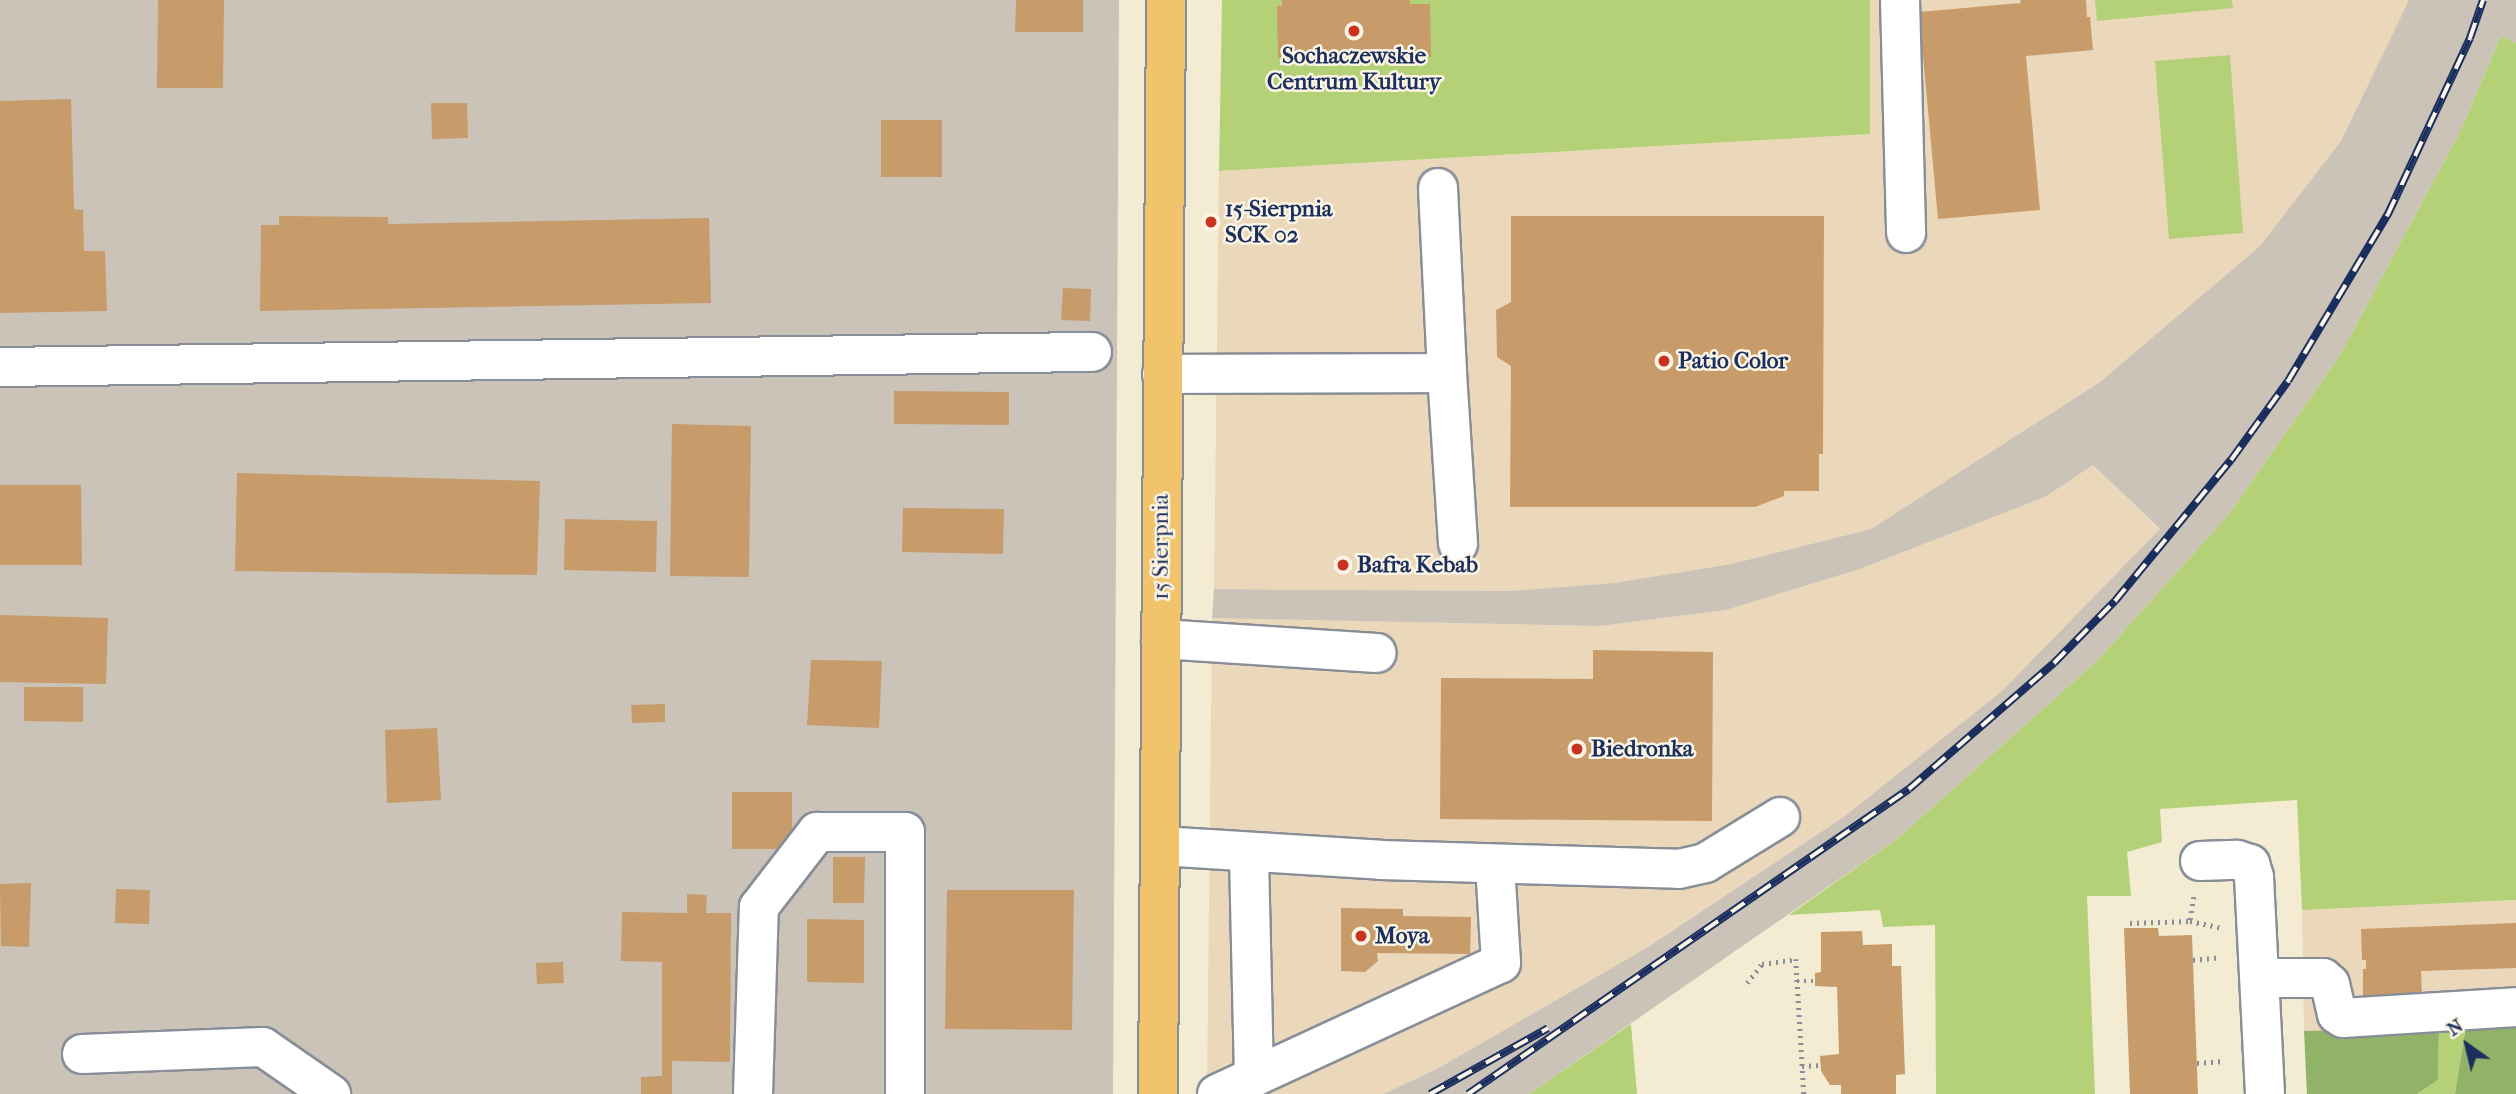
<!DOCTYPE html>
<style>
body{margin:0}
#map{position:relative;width:2516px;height:1094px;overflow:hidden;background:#f3ecd2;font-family:"IM FELL French Canon",serif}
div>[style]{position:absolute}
.built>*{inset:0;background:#ebd8ba}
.industrial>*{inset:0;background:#cbc3b8}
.green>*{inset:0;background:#b5d178}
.forest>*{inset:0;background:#90b368}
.building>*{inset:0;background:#c79b6a}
.path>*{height:4.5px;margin-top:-2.25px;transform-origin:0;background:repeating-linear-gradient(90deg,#878e98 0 2px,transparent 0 7px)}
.roads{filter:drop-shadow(2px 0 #878e98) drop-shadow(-2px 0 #878e98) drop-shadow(0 2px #878e98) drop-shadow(0 -2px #878e98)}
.minor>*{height:38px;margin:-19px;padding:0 19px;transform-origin:19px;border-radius:19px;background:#fff}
.major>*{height:38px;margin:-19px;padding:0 19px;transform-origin:19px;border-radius:19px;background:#f1c36a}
.rail>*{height:8px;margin-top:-4px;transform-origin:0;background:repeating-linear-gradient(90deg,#fcf5e5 0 16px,#1b2f5e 0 32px);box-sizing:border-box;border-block:2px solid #1b2f5e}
.dots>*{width:19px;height:19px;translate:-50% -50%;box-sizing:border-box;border:4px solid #fcf5e5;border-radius:50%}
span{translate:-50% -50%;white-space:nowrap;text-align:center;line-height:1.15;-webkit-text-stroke:5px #fcf5e5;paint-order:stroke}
.poi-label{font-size:23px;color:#1b2f5e;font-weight:700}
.left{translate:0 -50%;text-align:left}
.street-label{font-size:23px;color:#1b2f5e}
.north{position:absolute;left:2432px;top:1010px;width:70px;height:70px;-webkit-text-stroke:5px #fcf5e5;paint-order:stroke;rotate:326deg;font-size:19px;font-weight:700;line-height:28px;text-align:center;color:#1b2f5e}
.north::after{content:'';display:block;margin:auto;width:24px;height:32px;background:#1b2f5e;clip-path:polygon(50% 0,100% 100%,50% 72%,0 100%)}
</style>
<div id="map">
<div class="built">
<div style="clip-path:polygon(1870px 0,2409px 0,2341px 141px,2260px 246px,2100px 382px,1871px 529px,1731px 564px,1614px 583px,1510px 591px,1214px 589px,1219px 171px,1869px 134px)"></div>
<div style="clip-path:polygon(2093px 465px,2160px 530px,2002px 691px,1845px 816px,1648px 947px,1437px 1069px,1383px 1094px,1207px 1094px,1212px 618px,1600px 626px,1726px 610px,1857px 570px,2045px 497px)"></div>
<div style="clip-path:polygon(2516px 900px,2516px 1024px,2304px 1031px,2302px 910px)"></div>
</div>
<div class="industrial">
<div style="clip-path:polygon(0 0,1119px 0,1113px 1094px,0 1094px)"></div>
<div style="clip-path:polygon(2409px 0,2516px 0,2516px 43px,2501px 36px,2460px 132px,2339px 357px,2229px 514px,2097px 661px,1897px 839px,1529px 1094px,1383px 1094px,1437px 1069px,1648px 947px,1845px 816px,2002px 691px,2160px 529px,2093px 465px,2045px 497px,1857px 570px,1726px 610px,1600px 626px,1212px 618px,1214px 589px,1510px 591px,1614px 583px,1731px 564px,1871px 529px,2100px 382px,2260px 246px,2341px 141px)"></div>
</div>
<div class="green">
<div style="clip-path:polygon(1222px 0,1870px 0,1870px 134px,1219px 171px)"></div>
<div style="clip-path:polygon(2095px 0,2232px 0,2233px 8px,2097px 21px)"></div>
<div style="clip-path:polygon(2501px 36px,2516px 43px,2516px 900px,2302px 910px,2297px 800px,2160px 809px,2162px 842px,2127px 852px,2131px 896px,2087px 896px,2095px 1094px,1936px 1094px,1935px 925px,1883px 927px,1880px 910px,1789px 915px,1897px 839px,2097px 661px,2229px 514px,2339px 357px,2460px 132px)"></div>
<div style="clip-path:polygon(2230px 55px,2243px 233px,2169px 239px,2155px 61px)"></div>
<div style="clip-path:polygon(1631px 1024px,1637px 1094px,1529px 1094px)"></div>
<div style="clip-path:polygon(2466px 1026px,2455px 1094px,2417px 1094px,2438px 1080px,2439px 1027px)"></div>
</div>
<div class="forest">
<div style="clip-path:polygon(2516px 1024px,2516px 1094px,2455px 1094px,2466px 1026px)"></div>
<div style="clip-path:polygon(2439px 1027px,2438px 1080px,2417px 1094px,2307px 1094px,2304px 1031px)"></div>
</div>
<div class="building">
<div style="clip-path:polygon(158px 0,224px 0,223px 88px,157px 88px)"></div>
<div style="clip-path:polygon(1016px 0,1083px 0,1083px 32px,1015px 32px)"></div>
<div style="clip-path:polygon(1282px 0,1410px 0,1410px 4px,1430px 4px,1431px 57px,1278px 58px,1277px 6px,1282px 6px)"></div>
<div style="clip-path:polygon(2020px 0,2086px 0,2087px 17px,2090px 17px,2093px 50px,2026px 56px,2040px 210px,1938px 219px,1919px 12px,2021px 3px)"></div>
<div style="clip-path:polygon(71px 99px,74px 209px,83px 210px,84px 251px,105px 251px,107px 311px,0 313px,0 101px)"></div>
<div style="clip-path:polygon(431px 103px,467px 103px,468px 138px,432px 139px)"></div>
<div style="clip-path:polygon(881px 120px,942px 120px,942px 177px,881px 177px)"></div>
<div style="clip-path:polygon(279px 216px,388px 217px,388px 224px,709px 218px,711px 303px,260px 311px,261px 225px,279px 225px)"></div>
<div style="clip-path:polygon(1511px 216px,1824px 216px,1823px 454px,1819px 454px,1819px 491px,1784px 491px,1784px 496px,1755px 507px,1510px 507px,1511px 366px,1497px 357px,1496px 310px,1511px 302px)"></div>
<div style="clip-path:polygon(1063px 288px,1091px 289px,1090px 321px,1061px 320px)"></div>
<div style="clip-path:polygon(894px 391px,1009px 392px,1009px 425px,894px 424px)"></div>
<div style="clip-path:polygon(672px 424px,751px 426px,749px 577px,670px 576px)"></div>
<div style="clip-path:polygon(237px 473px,540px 481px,537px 575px,235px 571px)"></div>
<div style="clip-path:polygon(0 485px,81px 485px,82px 565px,0 565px)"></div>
<div style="clip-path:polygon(903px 508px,1004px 509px,1003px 554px,902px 552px)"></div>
<div style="clip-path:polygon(565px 519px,657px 521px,656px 572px,564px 570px)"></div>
<div style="clip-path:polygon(0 615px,108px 618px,106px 684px,0 682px)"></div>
<div style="clip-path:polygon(1593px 650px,1713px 652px,1712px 821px,1440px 819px,1441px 678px,1593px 679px)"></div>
<div style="clip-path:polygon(811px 660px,882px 661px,879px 728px,807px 725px)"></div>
<div style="clip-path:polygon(24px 687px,83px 687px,83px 722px,24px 721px)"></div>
<div style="clip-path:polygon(665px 704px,665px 722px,632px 723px,631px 705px)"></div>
<div style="clip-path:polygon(437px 728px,441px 800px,387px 803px,385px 730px)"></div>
<div style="clip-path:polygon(732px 792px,792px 792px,792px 849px,732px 849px)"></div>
<div style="clip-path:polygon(833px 857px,865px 857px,864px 903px,833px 903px)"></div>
<div style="clip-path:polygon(31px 883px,29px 947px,1px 946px,0 884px)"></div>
<div style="clip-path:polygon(116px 889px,150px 890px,149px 924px,115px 923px)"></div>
<div style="clip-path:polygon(947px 890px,1074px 890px,1072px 1030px,945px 1029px)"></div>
<div style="clip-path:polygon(687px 894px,707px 895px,706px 913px,731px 913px,730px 1062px,672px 1061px,672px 1094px,641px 1094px,641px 1077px,662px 1076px,662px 962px,621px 961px,622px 912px,687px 913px)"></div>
<div style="clip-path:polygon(1341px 908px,1403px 909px,1403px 916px,1471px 917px,1470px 954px,1377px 953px,1378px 961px,1365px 972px,1341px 971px)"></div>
<div style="clip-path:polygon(807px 919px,864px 920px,864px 983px,807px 982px)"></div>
<div style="clip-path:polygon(2516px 923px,2516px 968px,2421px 971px,2422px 999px,2363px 1001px,2363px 969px,2366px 969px,2366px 960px,2362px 960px,2361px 929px)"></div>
<div style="clip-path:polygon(2124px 928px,2158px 928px,2159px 936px,2192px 935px,2198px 1094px,2130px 1094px)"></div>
<div style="clip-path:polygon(1862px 931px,1863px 945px,1892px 944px,1892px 966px,1901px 966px,1905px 1074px,1896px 1075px,1896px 1094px,1841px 1094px,1841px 1085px,1830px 1085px,1821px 1071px,1820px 1056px,1839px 1054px,1837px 987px,1815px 986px,1815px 973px,1821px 972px,1821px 932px)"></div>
<div style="clip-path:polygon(563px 962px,564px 983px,537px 984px,536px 963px)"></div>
</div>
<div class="path">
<div style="left:2194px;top:897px;width:24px;rotate:99deg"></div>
<div style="left:2190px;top:921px;width:30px;rotate:12deg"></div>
<div style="left:2130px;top:923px;width:60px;rotate:-1.9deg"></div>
<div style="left:2193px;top:960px;width:27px;rotate:-6deg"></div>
<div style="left:1797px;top:981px;width:18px"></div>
<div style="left:1747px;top:983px;width:24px;rotate:-52deg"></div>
<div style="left:1762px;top:964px;width:34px;rotate:-8deg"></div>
<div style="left:1796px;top:959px;width:135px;rotate:86.6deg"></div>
<div style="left:2197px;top:1063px;width:27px;rotate:-4deg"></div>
<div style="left:1802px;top:1066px;width:19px;rotate:-3deg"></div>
</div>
<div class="roads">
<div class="minor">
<div style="left:1900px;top:0;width:233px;rotate:88.5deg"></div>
<div style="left:1438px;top:188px;width:185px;rotate:87.2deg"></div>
<div style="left:0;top:367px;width:1092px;rotate:-0.79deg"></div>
<div style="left:1162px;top:374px;width:285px;rotate:-0.2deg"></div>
<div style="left:1447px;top:373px;width:171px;rotate:86.3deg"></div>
<div style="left:1161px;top:639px;width:216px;rotate:3.7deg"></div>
<div style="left:1161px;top:846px;width:220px;rotate:3.6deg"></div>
<div style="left:1381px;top:860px;width:298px;rotate:1.7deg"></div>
<div style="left:1679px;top:869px;width:27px;rotate:-13deg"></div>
<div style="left:1705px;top:863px;width:88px;rotate:-31.5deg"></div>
<div style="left:2200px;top:861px;width:37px;rotate:-2deg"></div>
<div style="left:2237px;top:860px;width:14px;rotate:17deg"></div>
<div style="left:2250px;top:864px;width:14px;rotate:73deg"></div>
<div style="left:2254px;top:877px;width:217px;rotate:87.1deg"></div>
<div style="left:2261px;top:978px;width:62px"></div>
<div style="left:2323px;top:978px;width:9px;rotate:41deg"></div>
<div style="left:2330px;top:984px;width:31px;rotate:77deg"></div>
<div style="left:2337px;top:1014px;width:7px;rotate:34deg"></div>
<div style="left:2343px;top:1018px;width:173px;rotate:-3.6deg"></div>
<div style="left:82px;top:1054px;width:181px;rotate:-2.2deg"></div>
<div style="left:263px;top:1047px;width:83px;rotate:34.7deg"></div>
<div style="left:1254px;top:1077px;width:272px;rotate:-24.8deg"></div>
<div style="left:1501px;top:963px;width:99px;rotate:-93.5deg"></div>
<div style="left:753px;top:1094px;width:187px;rotate:-88.2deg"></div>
<div style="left:759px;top:907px;width:95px;rotate:-52.3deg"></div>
<div style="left:817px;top:832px;width:88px"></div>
<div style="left:905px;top:832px;width:262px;rotate:90deg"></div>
<div style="left:1217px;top:1094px;width:41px;rotate:-24.7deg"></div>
<div style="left:1254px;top:1077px;width:225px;rotate:-91.3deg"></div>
</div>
<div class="major">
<div style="left:1158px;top:1094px;width:1094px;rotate:-89.58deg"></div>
</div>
</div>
<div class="rail">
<div style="left:1430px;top:1094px;width:135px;rotate:-29.2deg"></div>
<div style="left:1468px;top:1094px;width:536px;rotate:-34.67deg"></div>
<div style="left:1909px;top:789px;width:192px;rotate:-41deg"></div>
<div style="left:2054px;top:663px;width:87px;rotate:-45.5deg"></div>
<div style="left:2115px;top:601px;width:183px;rotate:-50.6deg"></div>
<div style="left:2231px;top:460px;width:97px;rotate:-54.2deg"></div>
<div style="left:2288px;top:381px;width:195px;rotate:-59.1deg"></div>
<div style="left:2388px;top:214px;width:194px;rotate:-65deg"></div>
<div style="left:2470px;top:38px;width:40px;rotate:-71.1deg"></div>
</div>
<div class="dots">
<div style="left:1354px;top:31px;background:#c8321e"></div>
<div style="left:1211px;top:222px;background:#c8321e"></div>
<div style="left:1664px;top:361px;background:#c8321e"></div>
<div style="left:1343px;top:565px;background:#c8321e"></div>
<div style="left:1577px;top:749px;background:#c8321e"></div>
<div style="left:1361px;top:936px;background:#c8321e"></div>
</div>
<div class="poi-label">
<span style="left:1354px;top:69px">Sochaczewskie<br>Centrum Kultury</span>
<span class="left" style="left:1225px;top:222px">15-Sierpnia<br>SCK 02</span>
<span class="left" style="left:1678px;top:361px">Patio Color</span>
<span class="left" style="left:1357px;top:565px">Bafra Kebab</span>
<span class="left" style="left:1591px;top:749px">Biedronka</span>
<span class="left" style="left:1375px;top:936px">Moya</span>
</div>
<div class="street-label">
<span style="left:1161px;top:547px;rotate:-90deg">15 Sierpnia</span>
</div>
<div class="north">N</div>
</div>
